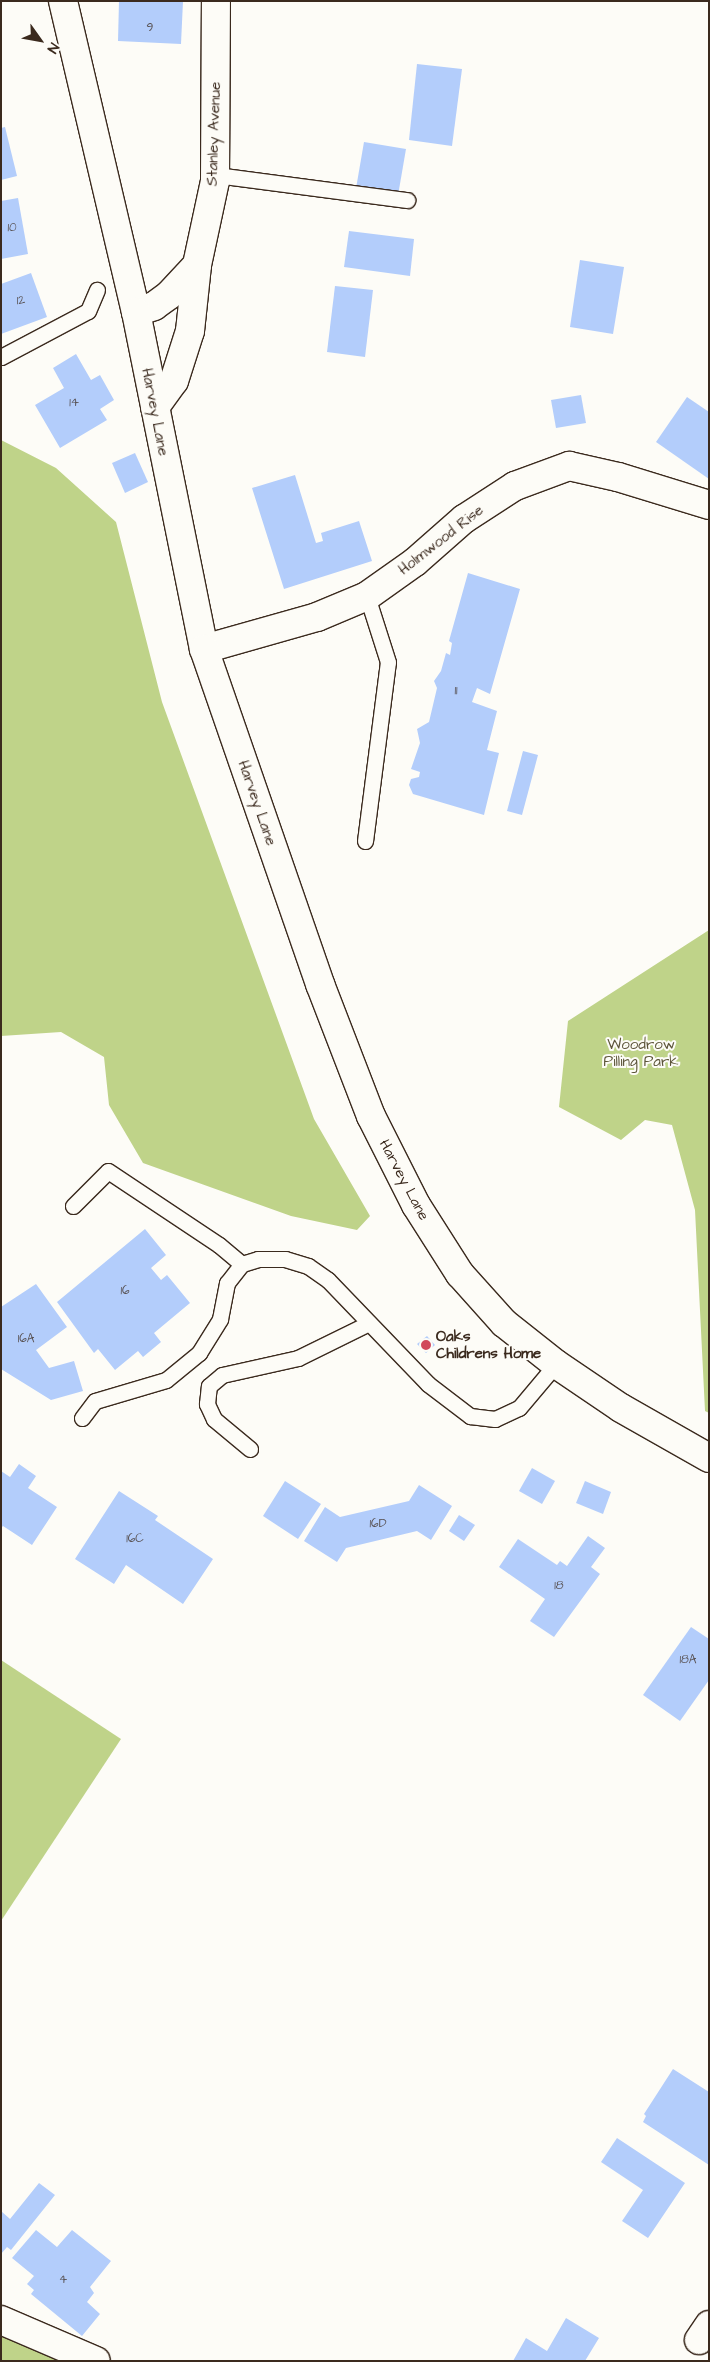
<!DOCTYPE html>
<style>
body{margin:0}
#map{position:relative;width:710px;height:2362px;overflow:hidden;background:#fdfcf7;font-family:"Architects Daughter",sans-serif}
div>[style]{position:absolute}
.green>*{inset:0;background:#bfd389}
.building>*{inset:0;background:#b3cdfb}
.roads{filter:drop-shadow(1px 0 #3b2a1e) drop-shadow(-1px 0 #3b2a1e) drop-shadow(0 1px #3b2a1e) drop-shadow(0 -1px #3b2a1e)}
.lane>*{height:15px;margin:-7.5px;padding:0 7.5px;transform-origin:7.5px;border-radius:7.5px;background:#fdfcf7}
.street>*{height:28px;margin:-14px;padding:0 14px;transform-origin:14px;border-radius:14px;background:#fdfcf7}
.secondary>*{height:28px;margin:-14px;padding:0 14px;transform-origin:14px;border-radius:14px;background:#fdfcf7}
.dots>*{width:14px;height:14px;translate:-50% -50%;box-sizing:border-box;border:2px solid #fdfcf7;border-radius:50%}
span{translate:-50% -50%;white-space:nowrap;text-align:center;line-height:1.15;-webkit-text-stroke:4px #fdfcf7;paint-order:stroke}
.number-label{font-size:12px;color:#595355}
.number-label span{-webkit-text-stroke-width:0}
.street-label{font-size:15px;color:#3b2a1e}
.park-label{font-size:15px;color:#5c5439}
.poi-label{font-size:15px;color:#3b2a1e;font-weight:700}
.left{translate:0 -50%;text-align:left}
.frame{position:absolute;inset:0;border:2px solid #3b2a1e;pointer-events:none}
.north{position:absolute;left:15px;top:15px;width:50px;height:50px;-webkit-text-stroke:4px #fdfcf7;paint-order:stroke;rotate:122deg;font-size:14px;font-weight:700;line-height:20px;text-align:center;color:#3b2a1e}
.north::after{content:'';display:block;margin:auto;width:18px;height:22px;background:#3b2a1e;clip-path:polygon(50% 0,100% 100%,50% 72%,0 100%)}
</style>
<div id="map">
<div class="green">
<div style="clip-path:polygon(1px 440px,56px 468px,116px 522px,162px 702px,314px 1119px,370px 1216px,357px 1230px,291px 1216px,143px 1163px,109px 1105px,104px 1057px,61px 1032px,1px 1036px)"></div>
<div style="clip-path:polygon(709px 930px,709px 1413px,705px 1411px,695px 1210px,672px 1125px,645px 1120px,621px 1140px,559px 1107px,568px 1021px)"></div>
<div style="clip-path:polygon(1px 1660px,121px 1739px,1px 1921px)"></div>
<div style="clip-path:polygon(1px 2335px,60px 2361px,1px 2361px)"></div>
</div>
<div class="building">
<div style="clip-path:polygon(119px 1px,183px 1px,181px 44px,118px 41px)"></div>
<div style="clip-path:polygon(417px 64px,462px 69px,452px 146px,409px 140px)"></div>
<div style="clip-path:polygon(5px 127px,17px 176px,1px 180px,1px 128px)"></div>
<div style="clip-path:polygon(364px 142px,406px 149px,396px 207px,354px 200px)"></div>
<div style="clip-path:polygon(18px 198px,28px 254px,1px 259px,1px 201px)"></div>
<div style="clip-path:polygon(349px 231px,414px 239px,410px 276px,344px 267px)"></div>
<div style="clip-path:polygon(580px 260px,624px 267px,613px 334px,570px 327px)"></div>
<div style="clip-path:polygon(31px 273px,47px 317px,1px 334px,1px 284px)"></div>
<div style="clip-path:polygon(335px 286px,373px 290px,365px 357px,327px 352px)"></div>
<div style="clip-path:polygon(76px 354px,91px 380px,100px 375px,114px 400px,100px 409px,107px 420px,60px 448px,35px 405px,64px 388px,53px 368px)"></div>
<div style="clip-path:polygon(581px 395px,586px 423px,556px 428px,551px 400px)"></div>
<div style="clip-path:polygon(687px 397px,709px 412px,709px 479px,656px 442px)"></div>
<div style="clip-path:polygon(135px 453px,148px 482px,125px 493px,112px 463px)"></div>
<div style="clip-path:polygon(295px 475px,316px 543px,323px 541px,321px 533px,359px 521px,372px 561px,284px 589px,252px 488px)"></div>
<div style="clip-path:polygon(468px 573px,520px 589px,490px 694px,477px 688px,472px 702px,497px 711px,487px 750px,499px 753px,484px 815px,413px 794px,409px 785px,411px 779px,419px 777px,420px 772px,411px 769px,420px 743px,417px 729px,429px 722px,437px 688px,434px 681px,441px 671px,446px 653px,450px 655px,452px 643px,449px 641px)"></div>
<div style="clip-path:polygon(523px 751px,538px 755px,522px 815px,507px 811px)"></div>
<div style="clip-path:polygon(145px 1229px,166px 1255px,151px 1268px,161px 1280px,167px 1275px,190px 1303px,154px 1333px,161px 1342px,143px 1357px,138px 1351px,115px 1370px,98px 1349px,94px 1353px,57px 1302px)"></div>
<div style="clip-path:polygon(36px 1284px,67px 1327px,36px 1350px,49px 1368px,74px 1361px,83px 1391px,51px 1400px,1px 1369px,1px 1307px)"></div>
<div style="clip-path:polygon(427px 1336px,435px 1345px,426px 1353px,417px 1344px)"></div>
<div style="clip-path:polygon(19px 1464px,36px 1476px,28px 1488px,57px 1507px,32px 1545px,3px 1526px,1px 1528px,1px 1471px,10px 1477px)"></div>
<div style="clip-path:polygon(532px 1468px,555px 1481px,542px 1504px,519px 1491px)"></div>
<div style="clip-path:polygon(285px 1481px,321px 1504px,298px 1539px,263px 1516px)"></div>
<div style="clip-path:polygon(585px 1481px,611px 1492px,603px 1514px,576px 1503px)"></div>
<div style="clip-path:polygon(419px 1485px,452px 1506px,431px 1540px,417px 1531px,346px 1548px,337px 1562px,304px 1541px,325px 1507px,340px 1517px,409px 1501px)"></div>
<div style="clip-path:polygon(119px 1491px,158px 1516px,155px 1520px,213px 1559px,183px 1604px,126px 1565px,114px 1584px,75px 1559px)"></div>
<div style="clip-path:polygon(459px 1515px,475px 1525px,464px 1541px,449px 1531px)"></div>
<div style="clip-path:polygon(588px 1536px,605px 1548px,591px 1567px,600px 1574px,554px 1637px,530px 1621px,545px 1599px,499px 1567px,518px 1539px,557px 1565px,560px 1561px,567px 1566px)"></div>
<div style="clip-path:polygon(691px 1627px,709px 1639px,709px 1680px,680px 1721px,643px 1695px)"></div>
<div style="clip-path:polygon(673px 2069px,709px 2092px,709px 2165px,643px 2122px,646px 2116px,644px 2114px)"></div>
<div style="clip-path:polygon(617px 2138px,685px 2183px,648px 2238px,622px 2221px,643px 2190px,601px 2162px)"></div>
<div style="clip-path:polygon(39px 2183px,55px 2195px,11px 2250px,7px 2247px,1px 2254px,1px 2211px,10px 2219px)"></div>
<div style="clip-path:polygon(36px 2230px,57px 2247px,72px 2230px,111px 2261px,90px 2287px,94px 2293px,87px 2302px,100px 2314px,82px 2336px,31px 2294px,34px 2290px,27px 2284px,34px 2276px,12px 2258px)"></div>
<div style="clip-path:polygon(566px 2318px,599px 2338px,585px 2361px,513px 2361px,526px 2338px,547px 2351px)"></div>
</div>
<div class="roads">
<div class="lane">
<div style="left:216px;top:175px;width:193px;rotate:7.5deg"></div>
<div style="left:1px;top:357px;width:98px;rotate:-27.9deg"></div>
<div style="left:88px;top:311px;width:23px;rotate:-67deg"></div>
<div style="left:365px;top:841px;width:180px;rotate:-82.7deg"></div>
<div style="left:388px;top:662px;width:69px;rotate:-107.7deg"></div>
<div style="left:73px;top:1206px;width:49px;rotate:-45deg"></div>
<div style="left:108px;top:1171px;width:133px;rotate:33.7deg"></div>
<div style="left:219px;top:1245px;width:30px;rotate:40deg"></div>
<div style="left:82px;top:1418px;width:21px;rotate:-53deg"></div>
<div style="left:95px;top:1401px;width:74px;rotate:-16.5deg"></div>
<div style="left:166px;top:1380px;width:43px;rotate:-39.3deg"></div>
<div style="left:199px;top:1353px;width:40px;rotate:-58deg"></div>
<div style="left:220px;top:1319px;width:37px;rotate:-79deg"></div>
<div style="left:227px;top:1283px;width:24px;rotate:-52deg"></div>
<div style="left:242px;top:1264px;width:17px;rotate:-17deg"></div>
<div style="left:258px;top:1259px;width:27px"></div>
<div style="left:285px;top:1259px;width:24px;rotate:17deg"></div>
<div style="left:308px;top:1266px;width:24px;rotate:35deg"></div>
<div style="left:328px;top:1280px;width:144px;rotate:46.1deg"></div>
<div style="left:428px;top:1384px;width:53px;rotate:37.3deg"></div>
<div style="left:470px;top:1416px;width:25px;rotate:7deg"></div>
<div style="left:495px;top:1419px;width:26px;rotate:-25deg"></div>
<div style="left:519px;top:1408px;width:57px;rotate:-49.9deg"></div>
<div style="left:250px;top:1449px;width:47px;rotate:-140.2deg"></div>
<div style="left:214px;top:1419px;width:17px;rotate:-115deg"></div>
<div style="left:207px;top:1404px;width:18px;rotate:-84deg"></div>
<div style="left:209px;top:1386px;width:17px;rotate:-40deg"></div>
<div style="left:222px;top:1375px;width:78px;rotate:-12.6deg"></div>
<div style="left:298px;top:1358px;width:79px;rotate:-26.2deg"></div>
</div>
<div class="street">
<div style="left:136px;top:312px;width:19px;rotate:-18deg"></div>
<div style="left:154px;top:306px;width:19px;rotate:-36deg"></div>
<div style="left:169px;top:295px;width:41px;rotate:-47deg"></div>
<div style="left:155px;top:407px;width:32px;rotate:-54deg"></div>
<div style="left:174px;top:381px;width:52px;rotate:-72.3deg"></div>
<div style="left:190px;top:331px;width:66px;rotate:-83.9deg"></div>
<div style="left:197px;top:265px;width:86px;rotate:-77.9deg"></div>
<div style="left:215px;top:181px;width:180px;rotate:-89.7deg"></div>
<div style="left:204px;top:649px;width:117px;rotate:-15.8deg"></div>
<div style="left:317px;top:617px;width:54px;rotate:-22.8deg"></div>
<div style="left:367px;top:596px;width:59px;rotate:-35.3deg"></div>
<div style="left:415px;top:562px;width:65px;rotate:-41.3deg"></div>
<div style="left:464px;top:519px;width:61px;rotate:-32.9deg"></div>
<div style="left:515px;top:486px;width:58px;rotate:-20.3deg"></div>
<div style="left:569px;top:466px;width:50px;rotate:12.7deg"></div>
<div style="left:618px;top:477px;width:95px;rotate:17.1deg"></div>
<div style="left:1px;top:2320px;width:103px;rotate:23.3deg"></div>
<div style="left:699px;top:2340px;width:18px;rotate:-56deg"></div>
</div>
<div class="secondary">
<div style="left:63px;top:1px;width:319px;rotate:76.8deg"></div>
<div style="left:136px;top:312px;width:344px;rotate:78.6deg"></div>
<div style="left:204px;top:649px;width:355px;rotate:70.9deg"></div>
<div style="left:320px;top:984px;width:142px;rotate:68.9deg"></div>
<div style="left:371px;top:1116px;width:100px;rotate:63.2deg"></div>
<div style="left:416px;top:1205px;width:82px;rotate:57.5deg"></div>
<div style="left:460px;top:1274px;width:66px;rotate:48.1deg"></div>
<div style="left:504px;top:1323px;width:66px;rotate:38.3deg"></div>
<div style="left:556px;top:1364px;width:78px;rotate:34.1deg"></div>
<div style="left:621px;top:1408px;width:101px;rotate:29.6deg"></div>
</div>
</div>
<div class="dots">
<div style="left:426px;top:1345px;background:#d1495b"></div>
</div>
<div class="number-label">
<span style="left:150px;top:28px">9</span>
<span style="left:12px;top:228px">10</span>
<span style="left:21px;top:301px">12</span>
<span style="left:74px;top:403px">14</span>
<span style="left:456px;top:691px">11</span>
<span style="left:125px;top:1291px">16</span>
<span style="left:26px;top:1339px">16A</span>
<span style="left:378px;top:1524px">16D</span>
<span style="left:135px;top:1539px">16C</span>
<span style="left:559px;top:1586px">18</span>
<span style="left:688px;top:1660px">18A</span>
<span style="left:63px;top:2280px">4</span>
</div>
<div class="street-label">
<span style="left:214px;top:134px;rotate:-88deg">Stanley Avenue</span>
<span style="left:155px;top:412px;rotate:79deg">Harvey Lane</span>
<span style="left:441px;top:540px;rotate:-38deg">Holmwood Rise</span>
<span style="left:257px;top:803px;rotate:71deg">Harvey Lane</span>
<span style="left:404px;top:1180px;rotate:62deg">Harvey Lane</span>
</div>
<div class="park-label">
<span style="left:641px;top:1053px">Woodrow<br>Pilling Park</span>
</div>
<div class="poi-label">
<span class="left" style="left:436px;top:1345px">Oaks<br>Childrens Home</span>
</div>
<div class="frame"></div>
<div class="north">N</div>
</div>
